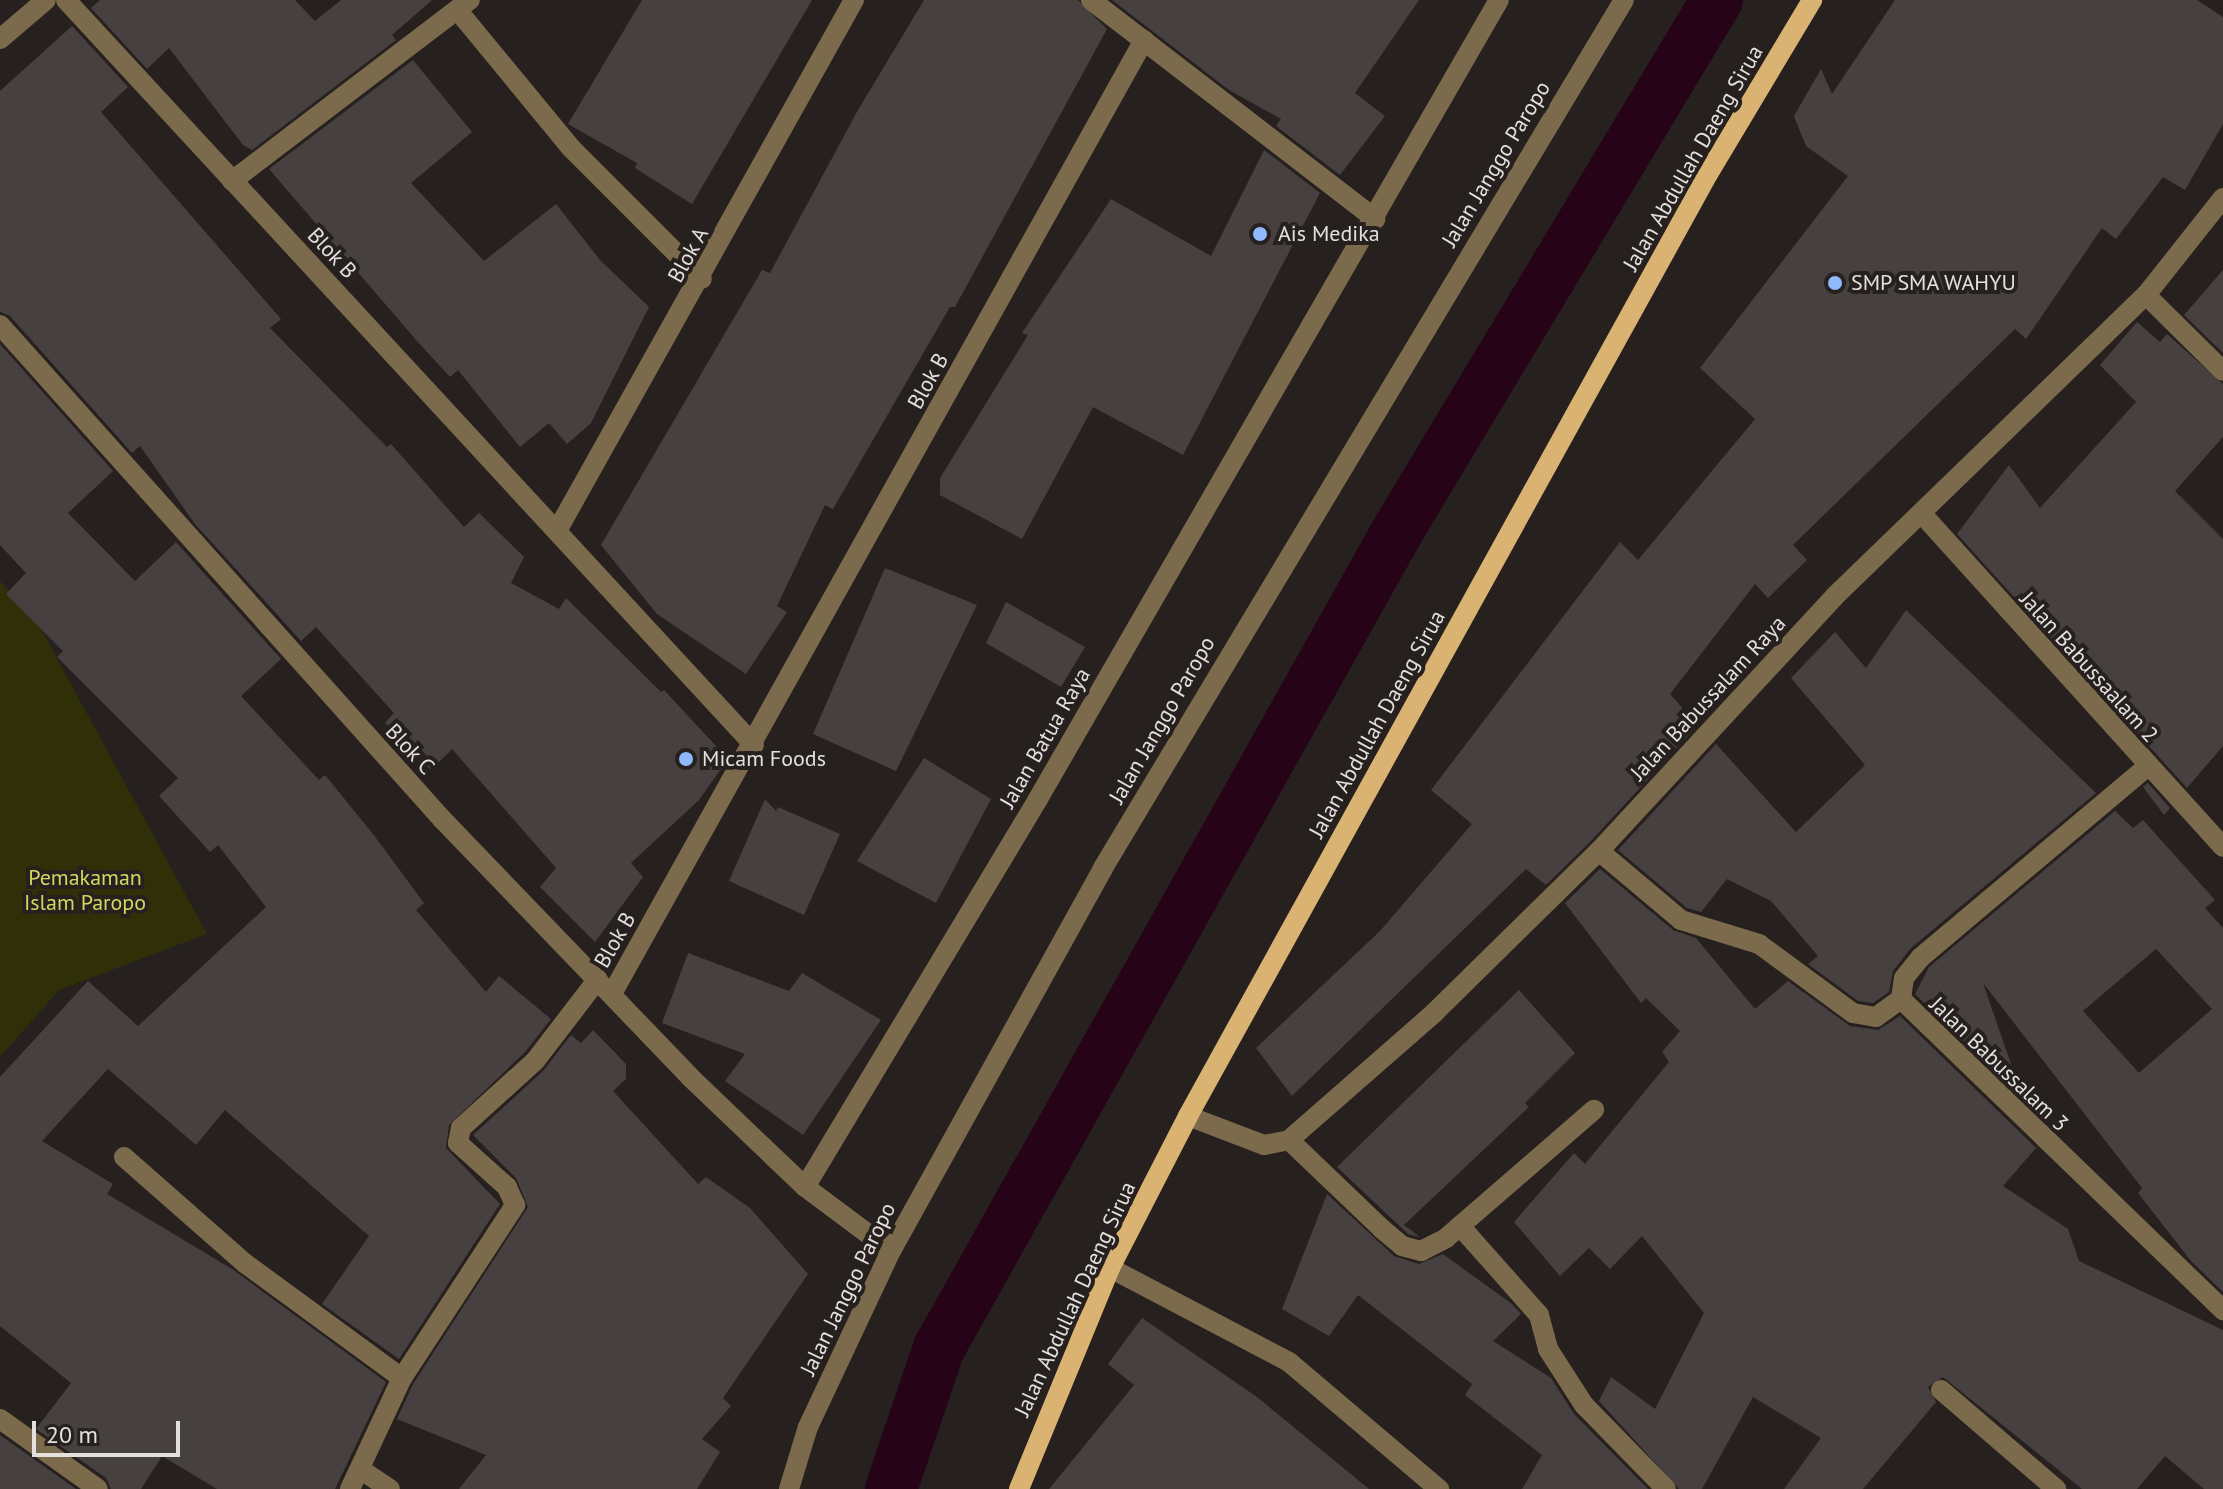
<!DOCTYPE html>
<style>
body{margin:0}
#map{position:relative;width:2223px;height:1489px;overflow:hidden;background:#26201e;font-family:"PT Sans",sans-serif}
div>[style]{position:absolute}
.green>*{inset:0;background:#2f3008}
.canal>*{height:52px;margin:-26px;padding:0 26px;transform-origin:26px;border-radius:26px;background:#260317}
.building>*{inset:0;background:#474040}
.minor>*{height:20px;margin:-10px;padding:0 10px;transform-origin:10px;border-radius:10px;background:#7c6a4c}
.major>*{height:20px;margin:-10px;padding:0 10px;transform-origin:10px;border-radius:10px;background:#dab372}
.dots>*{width:22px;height:22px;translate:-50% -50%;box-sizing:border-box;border:4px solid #26201e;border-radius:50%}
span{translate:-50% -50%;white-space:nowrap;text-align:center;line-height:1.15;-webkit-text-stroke:8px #26201e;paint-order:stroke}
.street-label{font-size:22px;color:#e3e0de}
.poi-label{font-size:22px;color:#e3e0de}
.left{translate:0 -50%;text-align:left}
.park-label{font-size:22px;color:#d4d65f}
.scale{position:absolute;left:32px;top:1421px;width:148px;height:36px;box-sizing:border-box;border:4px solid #e3e0de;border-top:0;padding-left:10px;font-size:24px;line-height:28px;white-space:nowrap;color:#e3e0de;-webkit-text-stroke:6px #26201e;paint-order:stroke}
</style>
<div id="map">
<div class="green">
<div style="clip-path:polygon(0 581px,35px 618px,207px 934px,59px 990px,0 1057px)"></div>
</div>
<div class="canal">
<div style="left:891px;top:1489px;width:149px;rotate:-71.2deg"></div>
<div style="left:939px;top:1348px;width:938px;rotate:-60.7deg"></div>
<div style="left:1398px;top:530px;width:619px;rotate:-58.96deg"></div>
</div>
<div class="building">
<div style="clip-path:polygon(100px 0,295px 0,315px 21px,341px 0,432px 0,392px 35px,396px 40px,252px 150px,243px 145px,169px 48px,147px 69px,91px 8px)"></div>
<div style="clip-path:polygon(642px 0,812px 0,692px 204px,635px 168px,637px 163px,568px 124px)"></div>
<div style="clip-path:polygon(924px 0,1078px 0,1107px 29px,955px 307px,950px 307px,833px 509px,825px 505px,777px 606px,787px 612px,746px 674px,657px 614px,601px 545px,762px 270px,770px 273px,858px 110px)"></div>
<div style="clip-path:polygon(1112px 0,1419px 0,1355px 93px,1385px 116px,1340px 175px,1276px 126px,1281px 119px,1229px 90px)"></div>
<div style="clip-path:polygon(1895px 0,2197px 0,2223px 17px,2223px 124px,2185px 190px,2163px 177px,2116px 239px,2102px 228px,2026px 339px,2015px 329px,1793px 545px,1807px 560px,1768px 598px,1755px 584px,1670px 694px,1698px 725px,1590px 842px,1546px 885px,1526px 869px,1292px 1096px,1256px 1048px,1380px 931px,1472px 824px,1431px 790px,1620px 542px,1638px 560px,1755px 419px,1700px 368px,1848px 176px,1806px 146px,1794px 116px,1821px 69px,1832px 94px)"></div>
<div style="clip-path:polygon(72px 26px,128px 87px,101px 112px,281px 319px,270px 328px,387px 447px,391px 444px,464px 527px,479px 513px,524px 557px,511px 583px,559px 609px,566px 598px,661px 692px,664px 690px,728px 759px,699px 800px,631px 863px,643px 877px,595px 942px,540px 887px,556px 868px,452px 749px,431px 770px,385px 723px,394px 713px,316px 627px,301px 641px,195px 524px,140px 446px,132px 453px,10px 316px,0 312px,0 91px)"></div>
<div style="clip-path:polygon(413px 60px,472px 132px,411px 183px,484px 261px,556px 204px,600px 260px,649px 307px,591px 423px,567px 444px,549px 423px,520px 447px,458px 370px,450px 377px,417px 341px,269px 169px)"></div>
<div style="clip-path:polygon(1264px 150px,1320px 193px,1183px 455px,1093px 407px,1022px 539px,940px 495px,940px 478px,1028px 335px,1022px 333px,1111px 199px,1211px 256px)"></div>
<div style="clip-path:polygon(2223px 270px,2223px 353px,2184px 315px)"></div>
<div style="clip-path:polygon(2137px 322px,2160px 342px,2167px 334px,2223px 384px,2223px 437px,2175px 491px,2223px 539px,2223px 746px,2187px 788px,1957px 534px,2009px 465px,2040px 508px,2136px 402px,2100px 365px)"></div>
<div style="clip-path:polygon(0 344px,113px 471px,68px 513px,135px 581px,176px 542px,281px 659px,241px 696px,319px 780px,325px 775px,373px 834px,424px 903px,416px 910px,486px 992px,499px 976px,551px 1019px,525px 1052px,449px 1125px,446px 1148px,500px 1204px,399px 1359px,322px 1304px,369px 1236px,225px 1110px,196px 1145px,108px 1069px,42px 1141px,113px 1184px,107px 1194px,232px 1269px,386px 1382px,335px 1489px,217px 1489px,162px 1456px,141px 1489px,111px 1489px,106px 1478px,36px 1429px,71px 1383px,0 1326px,0 1077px,88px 981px,138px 1026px,266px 907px,218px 845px,210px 852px,159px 796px,178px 778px,57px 657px,63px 651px,6px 594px,26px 573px,0 545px)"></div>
<div style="clip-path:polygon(885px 568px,977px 605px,896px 771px,813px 734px)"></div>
<div style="clip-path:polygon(1006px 602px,1085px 647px,1061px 687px,986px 643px)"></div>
<div style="clip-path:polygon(1906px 610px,2096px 793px,1911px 948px,1893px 971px,1889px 992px,1873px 1003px,1858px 1001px,1808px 964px,1818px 956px,1771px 901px,1727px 879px,1701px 912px,1687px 908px,1618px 850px,1716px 744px,1796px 832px,1865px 765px,1791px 678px,1835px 632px,1866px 668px)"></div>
<div style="clip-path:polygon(924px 758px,991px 799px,936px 903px,857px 861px)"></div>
<div style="clip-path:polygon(2148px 783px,2170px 808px,2164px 815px,2143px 787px)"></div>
<div style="clip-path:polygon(765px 799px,776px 811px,778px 807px,840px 834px,804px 915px,729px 881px)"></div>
<div style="clip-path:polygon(evenodd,2115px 811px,2133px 828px,2143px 820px,2215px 900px,2205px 908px,2223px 928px,2223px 1292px,2191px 1261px,2138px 1193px,2142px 1188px,1983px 983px,2023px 1099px,1915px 994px,1929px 967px,2115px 811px,2156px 949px,2212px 1009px,2139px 1073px,2083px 1011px,2156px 949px)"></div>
<div style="clip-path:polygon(1600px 869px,1673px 930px,1696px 938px,1755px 1009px,1788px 981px,1850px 1026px,1878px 1030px,1900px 1016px,2036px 1148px,2003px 1186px,2068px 1229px,2079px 1261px,2223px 1330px,2223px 1489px,2204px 1489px,2165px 1456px,2137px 1489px,2082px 1489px,1943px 1377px,1928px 1387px,1936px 1402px,1863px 1489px,1784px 1489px,1821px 1438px,1753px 1397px,1702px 1489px,1679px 1489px,1599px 1401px,1611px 1377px,1655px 1409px,1704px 1313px,1642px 1236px,1610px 1269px,1589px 1248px,1560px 1276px,1514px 1222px,1574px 1153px,1585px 1164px,1669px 1062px,1662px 1052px,1680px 1031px,1646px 998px,1641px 1003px,1565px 903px)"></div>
<div style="clip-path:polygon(688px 953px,789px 991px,802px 973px,881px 1020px,803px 1135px,725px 1081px,745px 1054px,662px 1023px)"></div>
<div style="clip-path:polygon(1519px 990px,1575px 1053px,1525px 1103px,1529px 1107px,1404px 1225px,1420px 1237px,1408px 1234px,1337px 1167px)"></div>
<div style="clip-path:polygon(593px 1030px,626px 1064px,626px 1079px,613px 1091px,698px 1184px,706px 1177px,750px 1208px,808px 1274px,723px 1398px,731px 1406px,702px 1439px,720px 1452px,697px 1489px,459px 1489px,486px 1455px,397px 1419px,413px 1384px,528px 1207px,516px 1178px,473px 1135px,544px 1070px,571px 1035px,581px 1043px)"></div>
<div style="clip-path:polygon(1327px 1194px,1394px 1256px,1419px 1264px,1443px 1254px,1512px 1304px,1521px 1314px,1493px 1341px,1551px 1378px,1574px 1414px,1648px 1489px,1522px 1489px,1542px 1455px,1465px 1395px,1472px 1384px,1358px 1295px,1329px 1336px,1282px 1309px)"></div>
<div style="clip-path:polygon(1142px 1318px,1257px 1397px,1369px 1489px,1049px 1489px,1134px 1385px,1108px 1364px)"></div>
<div style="clip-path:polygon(0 1435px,76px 1489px,0 1489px)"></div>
</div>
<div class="minor">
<div style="left:66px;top:0;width:1014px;rotate:47.28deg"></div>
<div style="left:1091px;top:0;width:359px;rotate:37.6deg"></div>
<div style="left:459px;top:12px;width:176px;rotate:50.5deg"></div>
<div style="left:571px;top:148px;width:185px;rotate:45deg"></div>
<div style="left:0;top:39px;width:60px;rotate:-40.3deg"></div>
<div style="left:232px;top:181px;width:299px;rotate:-37.3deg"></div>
<div style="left:2146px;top:295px;width:108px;rotate:44.6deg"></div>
<div style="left:0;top:325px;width:663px;rotate:48.18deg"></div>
<div style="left:442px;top:819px;width:358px;rotate:46.1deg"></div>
<div style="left:690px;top:1077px;width:159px;rotate:43.7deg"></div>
<div style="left:1923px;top:515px;width:447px;rotate:47.9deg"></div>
<div style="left:558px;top:529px;width:606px;rotate:-60.77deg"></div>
<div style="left:1599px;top:851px;width:107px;rotate:40.1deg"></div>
<div style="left:1681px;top:920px;width:82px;rotate:17.1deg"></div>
<div style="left:1759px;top:944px;width:117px;rotate:36.3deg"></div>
<div style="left:1853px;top:1013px;width:23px;rotate:10deg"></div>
<div style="left:1876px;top:1017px;width:31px;rotate:-36deg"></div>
<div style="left:1901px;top:999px;width:448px;rotate:44deg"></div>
<div style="left:613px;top:992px;width:1090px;rotate:-60.85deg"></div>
<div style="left:1901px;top:999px;width:21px;rotate:-82deg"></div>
<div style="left:1904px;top:978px;width:26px;rotate:-51deg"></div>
<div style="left:1920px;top:958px;width:297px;rotate:-40.1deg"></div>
<div style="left:1188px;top:1116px;width:81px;rotate:20.9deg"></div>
<div style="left:1264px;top:1145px;width:25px;rotate:-11deg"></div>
<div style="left:1289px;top:1140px;width:193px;rotate:-41.2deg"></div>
<div style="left:1434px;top:1013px;width:231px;rotate:-44.5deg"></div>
<div style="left:1599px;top:851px;width:347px;rotate:-47.2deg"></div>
<div style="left:1835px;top:596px;width:433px;rotate:-44.1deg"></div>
<div style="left:2146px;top:295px;width:124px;rotate:-51.6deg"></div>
<div style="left:1289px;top:1140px;width:129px;rotate:43.7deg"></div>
<div style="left:1382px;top:1229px;width:26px;rotate:40deg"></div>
<div style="left:1402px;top:1246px;width:20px;rotate:15deg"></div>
<div style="left:1421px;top:1251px;width:28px;rotate:-27deg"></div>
<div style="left:1446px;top:1238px;width:196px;rotate:-40.9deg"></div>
<div style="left:124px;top:1157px;width:162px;rotate:41.3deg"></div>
<div style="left:246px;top:1264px;width:193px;rotate:36.2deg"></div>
<div style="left:1460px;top:1226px;width:119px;rotate:48.4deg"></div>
<div style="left:1539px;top:1315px;width:35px;rotate:75deg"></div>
<div style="left:1548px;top:1349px;width:67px;rotate:57.3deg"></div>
<div style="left:1584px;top:1405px;width:117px;rotate:45.7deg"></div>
<div style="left:891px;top:1251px;width:107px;rotate:-143.3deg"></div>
<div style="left:805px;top:1187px;width:453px;rotate:-59deg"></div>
<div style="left:1038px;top:799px;width:922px;rotate:-60.02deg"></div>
<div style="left:1110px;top:1268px;width:202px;rotate:27.7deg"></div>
<div style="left:1289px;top:1362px;width:197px;rotate:40.3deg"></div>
<div style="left:1941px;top:1390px;width:152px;rotate:40.7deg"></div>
<div style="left:0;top:1419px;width:120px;rotate:35.5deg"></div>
<div style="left:360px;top:1469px;width:36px;rotate:34deg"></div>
<div style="left:350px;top:1489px;width:123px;rotate:-64.9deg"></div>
<div style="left:402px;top:1378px;width:207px;rotate:-56.8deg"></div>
<div style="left:515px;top:1205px;width:20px;rotate:-114deg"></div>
<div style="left:507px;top:1187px;width:66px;rotate:-138.1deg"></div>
<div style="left:458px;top:1143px;width:15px;rotate:-79deg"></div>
<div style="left:461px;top:1128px;width:100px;rotate:-42.2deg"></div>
<div style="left:535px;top:1061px;width:103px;rotate:-52.5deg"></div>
<div style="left:789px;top:1489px;width:65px;rotate:-73deg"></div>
<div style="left:808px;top:1427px;width:195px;rotate:-64.8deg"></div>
<div style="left:891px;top:1251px;width:438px;rotate:-61deg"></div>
<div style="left:1103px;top:868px;width:1012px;rotate:-59.03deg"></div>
</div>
<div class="major">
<div style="left:1019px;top:1489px;width:239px;rotate:-67.6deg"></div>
<div style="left:1110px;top:1268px;width:171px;rotate:-62.8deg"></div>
<div style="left:1188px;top:1116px;width:1076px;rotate:-61.1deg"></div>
<div style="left:1708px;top:174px;width:203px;rotate:-59.1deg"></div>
</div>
<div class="dots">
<div style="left:1260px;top:234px;background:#8fb8fd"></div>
<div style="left:1835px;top:283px;background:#8fb8fd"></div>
<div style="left:686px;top:759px;background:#8fb8fd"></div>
</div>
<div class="street-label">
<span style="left:1693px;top:158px;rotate:-60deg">Jalan Abdullah Daeng Sirua</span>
<span style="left:1496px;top:164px;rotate:-59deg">Jalan Janggo Paropo</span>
<span style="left:332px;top:253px;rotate:47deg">Blok B</span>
<span style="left:688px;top:255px;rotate:-61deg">Blok A</span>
<span style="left:928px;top:381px;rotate:-61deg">Blok B</span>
<span style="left:2089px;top:667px;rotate:48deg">Jalan Babussaalam 2</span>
<span style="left:1708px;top:698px;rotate:-47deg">Jalan Babussalam Raya</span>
<span style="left:1162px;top:720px;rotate:-60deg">Jalan Janggo Paropo</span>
<span style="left:1377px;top:724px;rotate:-61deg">Jalan Abdullah Daeng Sirua</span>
<span style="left:1045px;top:738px;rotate:-60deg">Jalan Batua Raya</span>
<span style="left:410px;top:749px;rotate:47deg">Blok C</span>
<span style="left:615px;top:940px;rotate:-60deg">Blok B</span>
<span style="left:1999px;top:1064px;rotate:44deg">Jalan Babussalam 3</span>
<span style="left:848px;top:1289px;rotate:-64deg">Jalan Janggo Paropo</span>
<span style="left:1075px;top:1299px;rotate:-65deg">Jalan Abdullah Daeng Sirua</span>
</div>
<div class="poi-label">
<span class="left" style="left:1278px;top:234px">Ais Medika</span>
<span class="left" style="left:1851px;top:283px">SMP SMA WAHYU</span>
<span class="left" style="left:702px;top:759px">Micam Foods</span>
</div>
<div class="park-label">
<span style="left:85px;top:890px">Pemakaman<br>Islam Paropo</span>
</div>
<div class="scale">20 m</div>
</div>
